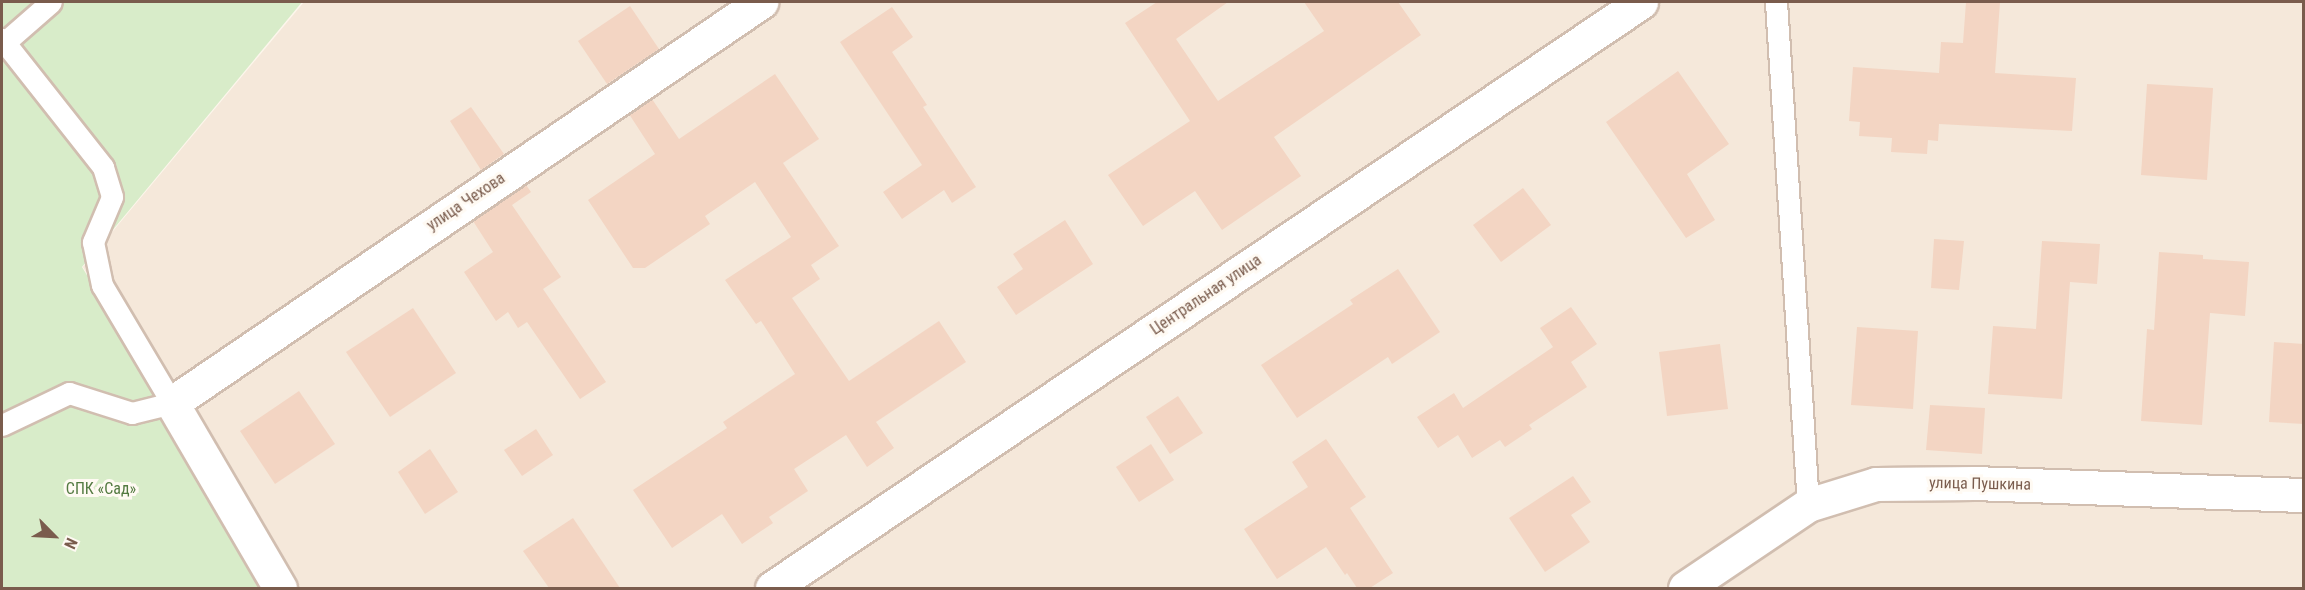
<!DOCTYPE html>
<meta charset="utf-8">
<style>
body{margin:0}
#map{position:relative;width:2305px;height:590px;overflow:hidden;background:#fdf6ec;font-family:"Roboto Condensed",sans-serif}
div>[style]{position:absolute}
.residential>*{inset:0;background:#f5e8da}
.green>*{inset:0;background:#d8ecc9}
.building>*{inset:0;background:#f3d5c3}
.roads{filter:drop-shadow(2px 0 #d1beb0) drop-shadow(-2px 0 #d1beb0) drop-shadow(0 2px #d1beb0) drop-shadow(0 -2px #d1beb0)}
.service>*{height:21px;margin:-10.5px;padding:0 10.5px;transform-origin:10.5px;border-radius:10.5px;background:#fff}
.minor>*{height:33px;margin:-16.5px;padding:0 16.5px;transform-origin:16.5px;border-radius:16.5px;background:#fff}
span{translate:-50% -50%;white-space:nowrap;text-align:center;line-height:1.15;-webkit-text-stroke:6px #fffaf3;paint-order:stroke}
.street-label{font-size:16px;color:#7a5c4d}
.park-label{font-size:16px;color:#537a41}
.frame{position:absolute;inset:0;border:3px solid #7a5c4d;pointer-events:none}
.north{position:absolute;left:24px;top:506px;width:60px;height:60px;-webkit-text-stroke:4px #fffaf3;paint-order:stroke;rotate:114deg;font-size:16px;font-weight:700;line-height:24px;text-align:center;color:#7a5c4d}
.north::after{content:'';display:block;margin:auto;width:21px;height:27px;background:#7a5c4d;clip-path:polygon(50% 0,100% 100%,50% 72%,0 100%)}
</style>
<div id="map">
<div class="residential">
<div style="clip-path:polygon(304px 2px,2303px 2px,2303px 588px,280px 588px,83px 267px)"></div>
</div>
<div class="green">
<div style="clip-path:polygon(2px 2px,302px 2px,82px 267px,279px 588px,2px 588px)"></div>
</div>
<div class="building">
<div style="clip-path:polygon(1157px 2px,1228px 2px,1176px 39px,1218px 101px,1324px 31px,1304px 2px,1398px 2px,1421px 35px,1274px 137px,1301px 176px,1222px 230px,1195px 191px,1143px 226px,1108px 175px,1190px 121px,1125px 23px)"></div>
<div style="clip-path:polygon(1966px 2px,2000px 2px,1995px 73px,2076px 78px,2072px 131px,1939px 124px,1938px 141px,1928px 140px,1927px 154px,1891px 152px,1892px 138px,1859px 136px,1860px 122px,1849px 121px,1853px 67px,1939px 73px,1941px 42px,1963px 43px)"></div>
<div style="clip-path:polygon(630px 6px,659px 49px,607px 84px,578px 41px)"></div>
<div style="clip-path:polygon(892px 7px,913px 37px,892px 52px,927px 105px,923px 107px,976px 187px,952px 203px,944px 190px,902px 219px,883px 192px,922px 165px,840px 42px)"></div>
<div style="clip-path:polygon(1678px 71px,1729px 144px,1687px 174px,1715px 220px,1686px 238px,1606px 122px)"></div>
<div style="clip-path:polygon(775px 74px,819px 139px,783px 163px,839px 246px,811px 265px,820px 279px,792px 298px,849px 381px,939px 321px,966px 362px,876px 422px,894px 448px,867px 467px,846px 435px,794px 469px,808px 491px,769px 517px,773px 523px,742px 544px,722px 514px,672px 548px,633px 490px,727px 428px,723px 422px,795px 374px,761px 321px,756px 324px,725px 280px,791px 237px,755px 182px,705px 216px,710px 224px,645px 268px,633px 268px,588px 200px,655px 154px,629px 114px,652px 99px,679px 139px)"></div>
<div style="clip-path:polygon(2147px 84px,2213px 88px,2207px 180px,2141px 175px)"></div>
<div style="clip-path:polygon(471px 107px,504px 154px,481px 170px,450px 121px)"></div>
<div style="clip-path:polygon(526px 185px,531px 192px,512px 205px,561px 277px,543px 289px,606px 382px,580px 399px,527px 322px,518px 328px,508px 312px,496px 321px,464px 272px,493px 252px,473px 221px)"></div>
<div style="clip-path:polygon(1523px 188px,1551px 225px,1501px 262px,1473px 225px)"></div>
<div style="clip-path:polygon(1065px 220px,1093px 264px,1016px 315px,997px 287px,1023px 269px,1013px 254px)"></div>
<div style="clip-path:polygon(1934px 239px,1964px 241px,1959px 290px,1931px 288px)"></div>
<div style="clip-path:polygon(2042px 241px,2100px 244px,2097px 284px,2070px 282px,2062px 399px,1988px 394px,1993px 326px,2036px 329px)"></div>
<div style="clip-path:polygon(2159px 252px,2203px 255px,2203px 259px,2249px 262px,2245px 316px,2210px 313px,2202px 425px,2141px 421px,2147px 329px,2154px 330px)"></div>
<div style="clip-path:polygon(1398px 269px,1440px 332px,1392px 364px,1388px 357px,1297px 418px,1261px 365px,1353px 304px,1350px 300px)"></div>
<div style="clip-path:polygon(1571px 307px,1597px 344px,1571px 362px,1587px 387px,1529px 425px,1532px 429px,1505px 447px,1500px 440px,1472px 458px,1458px 435px,1438px 448px,1417px 417px,1454px 393px,1463px 408px,1553px 347px,1540px 328px)"></div>
<div style="clip-path:polygon(413px 308px,456px 373px,390px 417px,346px 352px)"></div>
<div style="clip-path:polygon(1857px 327px,1918px 331px,1913px 409px,1851px 405px)"></div>
<div style="clip-path:polygon(2274px 342px,2304px 344px,2304px 424px,2269px 422px)"></div>
<div style="clip-path:polygon(1720px 344px,1728px 409px,1667px 416px,1659px 352px)"></div>
<div style="clip-path:polygon(299px 391px,335px 444px,275px 484px,240px 431px)"></div>
<div style="clip-path:polygon(1178px 396px,1203px 433px,1170px 454px,1146px 417px)"></div>
<div style="clip-path:polygon(1930px 405px,1985px 408px,1982px 454px,1926px 450px)"></div>
<div style="clip-path:polygon(536px 429px,553px 455px,522px 476px,504px 450px)"></div>
<div style="clip-path:polygon(1326px 439px,1366px 497px,1350px 508px,1393px 573px,1370px 588px,1357px 588px,1347px 573px,1345px 575px,1326px 547px,1277px 579px,1244px 529px,1308px 487px,1292px 462px)"></div>
<div style="clip-path:polygon(1151px 444px,1174px 480px,1139px 502px,1116px 467px)"></div>
<div style="clip-path:polygon(430px 449px,458px 492px,425px 514px,398px 472px)"></div>
<div style="clip-path:polygon(1573px 476px,1591px 502px,1571px 515px,1590px 542px,1545px 572px,1509px 518px)"></div>
<div style="clip-path:polygon(573px 518px,620px 588px,549px 588px,523px 551px)"></div>
</div>
<div class="roads">
<div class="service">
<div style="left:1776px;top:2px;width:504px;rotate:86.36deg"></div>
<div style="left:2px;top:39px;width:163px;rotate:51.7deg"></div>
<div style="left:103px;top:167px;width:31px;rotate:73deg"></div>
<div style="left:112px;top:197px;width:49px;rotate:112.9deg"></div>
<div style="left:93px;top:242px;width:44px;rotate:78.2deg"></div>
<div style="left:102px;top:285px;width:137px;rotate:59.3deg"></div>
<div style="left:172px;top:403px;width:41px;rotate:166deg"></div>
<div style="left:132px;top:413px;width:66px;rotate:-162.4deg"></div>
<div style="left:69px;top:393px;width:74px;rotate:154.5deg"></div>
<div style="left:4px;top:43px;width:62px;rotate:-41.1deg"></div>
</div>
<div class="minor">
<div style="left:280px;top:588px;width:214px;rotate:-120.3deg"></div>
<div style="left:172px;top:403px;width:713px;rotate:-34.25deg"></div>
<div style="left:772px;top:588px;width:1048px;rotate:-33.99deg"></div>
<div style="left:1685px;top:588px;width:148px;rotate:-34deg"></div>
<div style="left:1808px;top:505px;width:71px;rotate:-17.2deg"></div>
<div style="left:1876px;top:484px;width:98px;rotate:-0.6deg"></div>
<div style="left:1974px;top:483px;width:330px;rotate:2.1deg"></div>
</div>
</div>
<div class="street-label">
<span style="left:466px;top:202px;rotate:-34deg">улица Чехова</span>
<span style="left:1206px;top:295px;rotate:-34deg">Центральная улица</span>
<span style="left:1980px;top:484px;rotate:1deg">улица Пушкина</span>
</div>
<div class="park-label">
<span style="left:101px;top:489px">СПК «Сад»</span>
</div>
<div class="frame"></div>
<div class="north">N</div>
</div>
